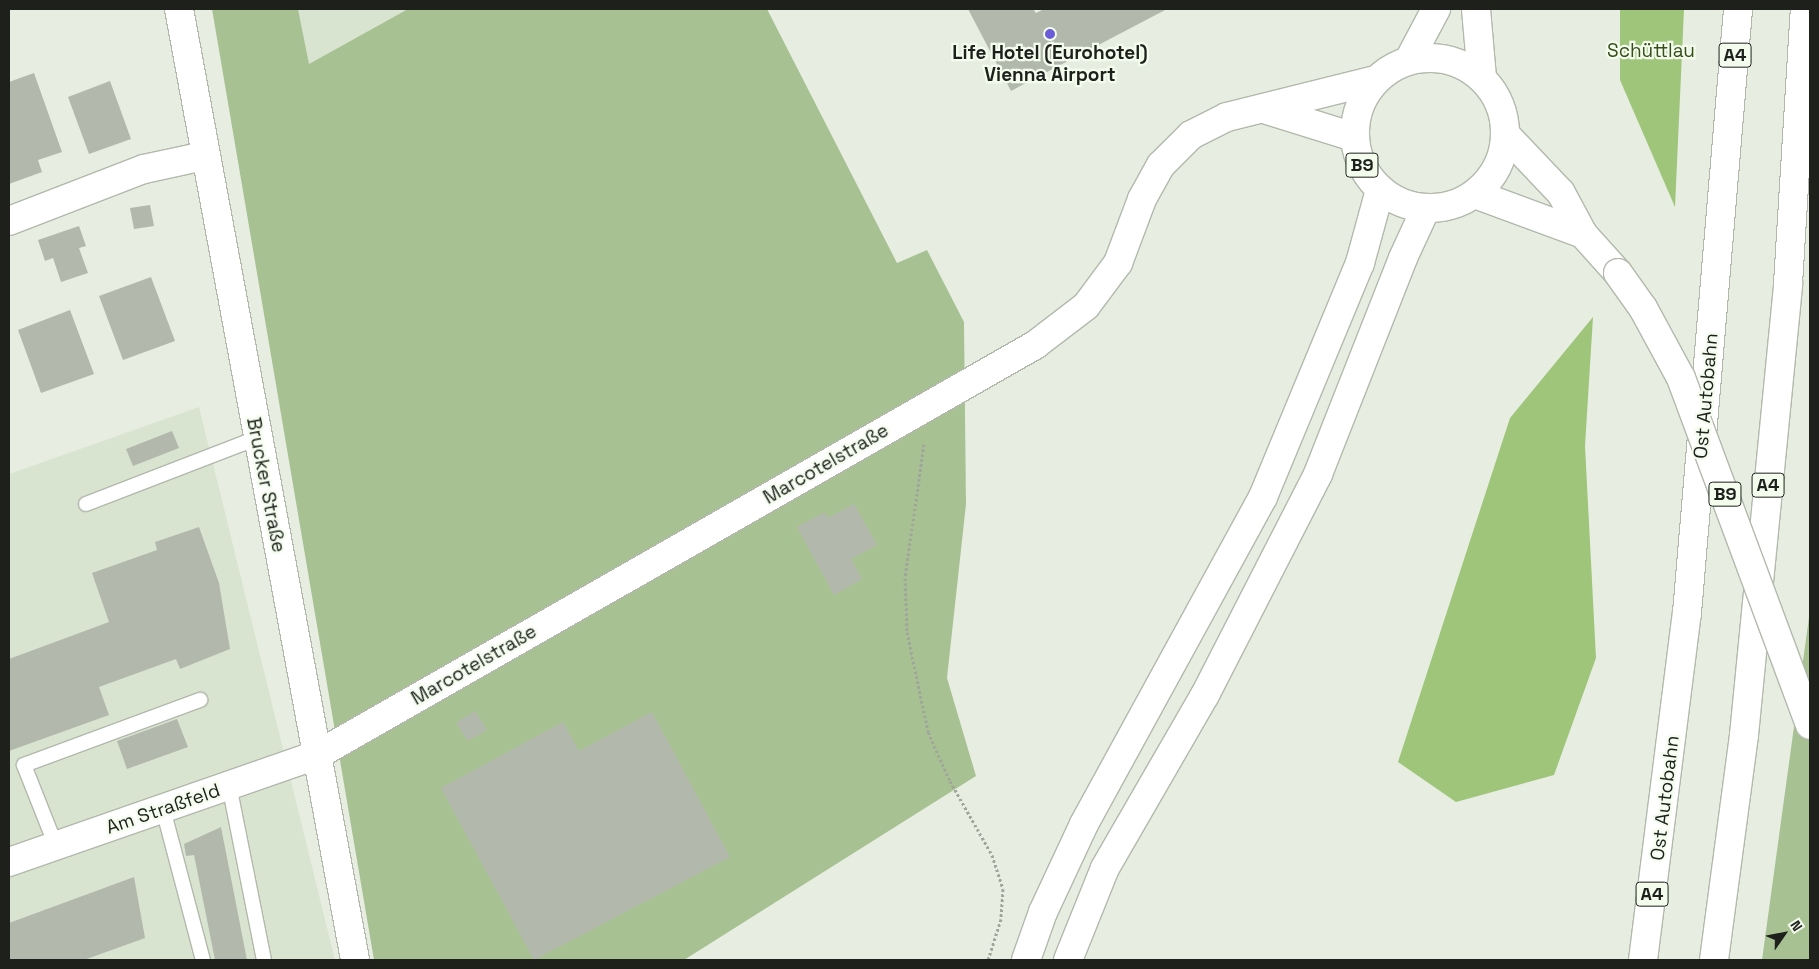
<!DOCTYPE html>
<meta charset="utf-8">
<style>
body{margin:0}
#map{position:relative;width:1819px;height:969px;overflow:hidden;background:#e7eee1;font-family:"Space Grotesk",sans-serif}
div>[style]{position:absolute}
.built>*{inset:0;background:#d9e4d0}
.green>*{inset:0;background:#a8c193}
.forest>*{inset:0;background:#9ec579}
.building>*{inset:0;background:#b2b9ac}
.path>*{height:3px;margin-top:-1.5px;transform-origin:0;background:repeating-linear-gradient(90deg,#a0a59b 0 2.5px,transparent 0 5px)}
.roads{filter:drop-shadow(1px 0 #b2b9ac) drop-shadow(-1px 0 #b2b9ac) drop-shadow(0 1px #b2b9ac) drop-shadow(0 -1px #b2b9ac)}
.lane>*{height:14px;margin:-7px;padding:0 7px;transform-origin:7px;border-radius:7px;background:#fff}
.street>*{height:28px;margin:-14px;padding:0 14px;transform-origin:14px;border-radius:14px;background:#fff}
.primary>*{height:28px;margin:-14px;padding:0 14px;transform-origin:14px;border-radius:14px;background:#fff}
.primary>.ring{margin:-14px;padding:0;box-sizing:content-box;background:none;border:28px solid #fff;border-radius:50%}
.highway>*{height:28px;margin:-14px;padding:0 14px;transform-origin:14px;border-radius:14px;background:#fff}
.bridges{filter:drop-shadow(1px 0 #b2b9ac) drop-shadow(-1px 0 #b2b9ac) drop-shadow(0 1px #b2b9ac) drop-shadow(0 -1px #b2b9ac)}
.primary-bridge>*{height:28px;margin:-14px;padding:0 14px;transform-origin:14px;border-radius:14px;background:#fff}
.dots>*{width:14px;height:14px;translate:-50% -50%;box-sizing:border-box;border:2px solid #f4fcee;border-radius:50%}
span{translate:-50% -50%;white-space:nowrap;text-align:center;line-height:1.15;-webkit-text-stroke:4.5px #f4fcee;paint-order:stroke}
.shield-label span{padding:1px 4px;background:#f4fcee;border:1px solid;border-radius:4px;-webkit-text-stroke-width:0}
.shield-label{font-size:18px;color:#1d201b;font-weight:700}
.park-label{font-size:19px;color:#364f1a}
.poi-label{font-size:19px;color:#1d201b;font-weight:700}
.street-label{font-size:19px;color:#1d201b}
.frame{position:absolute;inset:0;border:10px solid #1d201b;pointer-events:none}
.north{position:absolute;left:1759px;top:909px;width:50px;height:50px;-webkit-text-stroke:4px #f4fcee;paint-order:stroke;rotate:57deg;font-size:14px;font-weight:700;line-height:20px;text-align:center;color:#1d201b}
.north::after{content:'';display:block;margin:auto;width:18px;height:22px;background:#1d201b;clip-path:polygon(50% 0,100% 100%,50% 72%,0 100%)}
</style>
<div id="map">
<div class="built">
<div style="clip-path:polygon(298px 9px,408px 9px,308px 65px)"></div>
<div style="clip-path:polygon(199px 407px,335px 960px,9px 960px,9px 474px)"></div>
</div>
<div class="green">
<div style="clip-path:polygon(212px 9px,298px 9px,309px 64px,408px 9px,767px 9px,897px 263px,927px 250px,964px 322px,966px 504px,947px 678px,976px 776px,684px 960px,374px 960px)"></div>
<div style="clip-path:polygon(1810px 610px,1810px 960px,1762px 960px)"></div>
</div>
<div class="forest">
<div style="clip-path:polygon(1620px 9px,1684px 9px,1675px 207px,1620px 80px)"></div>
<div style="clip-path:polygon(1593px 317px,1585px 446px,1596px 658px,1554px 775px,1456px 802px,1398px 762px,1510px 418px)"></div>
</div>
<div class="building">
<div style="clip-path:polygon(968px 9px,1033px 9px,1036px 13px,1044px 9px,1167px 9px,1011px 91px)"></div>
<div style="clip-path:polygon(34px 73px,62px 152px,38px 160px,42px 172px,9px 184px,9px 82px)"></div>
<div style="clip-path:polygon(110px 81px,131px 139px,89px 154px,68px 97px)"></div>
<div style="clip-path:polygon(150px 205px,154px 226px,134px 229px,130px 208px)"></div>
<div style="clip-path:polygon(79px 226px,86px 246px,79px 248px,88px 273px,61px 282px,53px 258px,45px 261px,38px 240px)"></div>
<div style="clip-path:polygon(151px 277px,175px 341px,123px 360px,99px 296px)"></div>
<div style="clip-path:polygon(70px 310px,94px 374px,41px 393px,18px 330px)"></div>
<div style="clip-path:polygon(172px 431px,179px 448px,133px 466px,126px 449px)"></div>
<div style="clip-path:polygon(854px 504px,877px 545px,851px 559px,862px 579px,834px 595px,797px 527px,825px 512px,828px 518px)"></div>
<div style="clip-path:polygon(199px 527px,219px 583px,230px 649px,180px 669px,176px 659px,99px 687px,109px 715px,9px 751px,9px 659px,109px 622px,92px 573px,157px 550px,155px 542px)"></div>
<div style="clip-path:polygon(475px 711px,487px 730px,468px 741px,456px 723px)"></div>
<div style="clip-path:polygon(652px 712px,730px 857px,534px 960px,441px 788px,563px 722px,579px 751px)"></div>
<div style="clip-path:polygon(177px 719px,188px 747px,127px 769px,117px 741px)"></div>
<div style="clip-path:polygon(221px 827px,247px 960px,215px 960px,194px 855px,186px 856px,184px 844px)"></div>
<div style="clip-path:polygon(134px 877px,145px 938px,84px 960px,9px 960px,9px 923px)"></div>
</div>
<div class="path">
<div style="left:924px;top:444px;width:135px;rotate:98.1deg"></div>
<div style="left:905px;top:578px;width:54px;rotate:87.9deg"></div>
<div style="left:907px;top:632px;width:102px;rotate:78.1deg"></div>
<div style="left:928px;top:732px;width:54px;rotate:65.8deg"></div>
<div style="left:950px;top:781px;width:85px;rotate:60.4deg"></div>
<div style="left:992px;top:855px;width:36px;rotate:72deg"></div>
<div style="left:1003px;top:889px;width:30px;rotate:94deg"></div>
<div style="left:1001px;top:919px;width:43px;rotate:107.6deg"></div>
</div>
<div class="roads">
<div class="lane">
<div style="left:86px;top:504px;width:183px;rotate:-21.1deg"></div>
<div style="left:229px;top:785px;width:178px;rotate:78.7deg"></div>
<div style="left:163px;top:809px;width:156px;rotate:75.2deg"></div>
<div style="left:56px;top:846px;width:87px;rotate:-111.6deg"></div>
<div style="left:24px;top:765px;width:188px;rotate:-20.3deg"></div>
</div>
<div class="street">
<div style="left:179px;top:9px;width:967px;rotate:79.51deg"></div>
<div style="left:1264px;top:109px;width:94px;rotate:17.3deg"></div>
<div style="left:9px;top:221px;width:145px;rotate:-21.1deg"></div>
<div style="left:144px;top:169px;width:61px;rotate:-12.2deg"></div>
<div style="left:9px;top:862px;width:326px;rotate:-19.2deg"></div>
<div style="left:317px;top:755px;width:827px;rotate:-29.73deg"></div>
<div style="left:1035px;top:345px;width:64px;rotate:-37.4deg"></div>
<div style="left:1086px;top:306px;width:54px;rotate:-53.3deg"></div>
<div style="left:1118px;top:263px;width:68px;rotate:-69.4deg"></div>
<div style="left:1142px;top:199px;width:39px;rotate:-61deg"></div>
<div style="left:1161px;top:165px;width:42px;rotate:-45deg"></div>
<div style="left:1191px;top:135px;width:40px;rotate:-26.6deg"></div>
<div style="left:1227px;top:117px;width:153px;rotate:-14deg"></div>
</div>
<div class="primary">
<div style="left:1476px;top:9px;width:69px;rotate:85deg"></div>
<div class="ring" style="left:1355px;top:58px;width:122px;height:122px"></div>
<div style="left:1409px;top:60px;width:58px;rotate:-62.1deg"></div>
<div style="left:1505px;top:134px;width:81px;rotate:46.5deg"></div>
<div style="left:1561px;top:193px;width:47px;rotate:61.8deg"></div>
<div style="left:1583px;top:234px;width:52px;rotate:48.1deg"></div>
<div style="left:1475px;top:194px;width:115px;rotate:20.3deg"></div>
</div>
<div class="highway">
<div style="left:1026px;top:960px;width:51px;rotate:-70.5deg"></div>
<div style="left:1043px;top:912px;width:97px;rotate:-65deg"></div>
<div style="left:1084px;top:824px;width:373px;rotate:-61.3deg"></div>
<div style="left:1263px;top:497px;width:253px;rotate:-67.5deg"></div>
<div style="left:1360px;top:263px;width:76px;rotate:-74.7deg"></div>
<div style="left:1068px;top:960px;width:99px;rotate:-68.1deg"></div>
<div style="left:1105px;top:868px;width:200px;rotate:-60deg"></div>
<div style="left:1205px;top:695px;width:248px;rotate:-62.9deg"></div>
<div style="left:1318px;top:474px;width:232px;rotate:-68.5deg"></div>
<div style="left:1403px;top:258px;width:55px;rotate:-65.3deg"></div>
<div style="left:1643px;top:960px;width:350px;rotate:-82.8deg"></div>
<div style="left:1687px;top:613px;width:606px;rotate:-85.17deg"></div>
<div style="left:1714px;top:960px;width:227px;rotate:-82.4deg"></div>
<div style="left:1744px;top:735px;width:453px;rotate:-84.4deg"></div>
<div style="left:1788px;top:284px;width:276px;rotate:-86.5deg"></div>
</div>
</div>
<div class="bridges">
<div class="primary-bridge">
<div style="left:1618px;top:273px;width:43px;rotate:54.5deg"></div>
<div style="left:1643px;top:308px;width:80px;rotate:61.5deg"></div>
<div style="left:1681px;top:378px;width:370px;rotate:69.6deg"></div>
</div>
</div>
<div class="dots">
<div style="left:1050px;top:34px;background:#6b5dd7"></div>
</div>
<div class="shield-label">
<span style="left:1735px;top:55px">A4</span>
<span style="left:1362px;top:165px">B9</span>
<span style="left:1768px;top:485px">A4</span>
<span style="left:1725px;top:494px">B9</span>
<span style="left:1652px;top:894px">A4</span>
</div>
<div class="park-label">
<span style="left:1651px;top:51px">Schüttlau</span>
</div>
<div class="poi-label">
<span style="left:1050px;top:64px">Life Hotel (Eurohotel)<br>Vienna Airport</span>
</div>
<div class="street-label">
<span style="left:1706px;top:396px;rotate:-85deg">Ost Autobahn</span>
<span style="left:826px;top:464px;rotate:-30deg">Marcotelstraße</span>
<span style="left:266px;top:485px;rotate:79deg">Brucker Straße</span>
<span style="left:474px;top:665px;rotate:-30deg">Marcotelstraße</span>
<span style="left:1665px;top:798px;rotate:-83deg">Ost Autobahn</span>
<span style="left:163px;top:809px;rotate:-19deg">Am Straßfeld</span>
</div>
<div class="frame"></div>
<div class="north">N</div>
</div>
